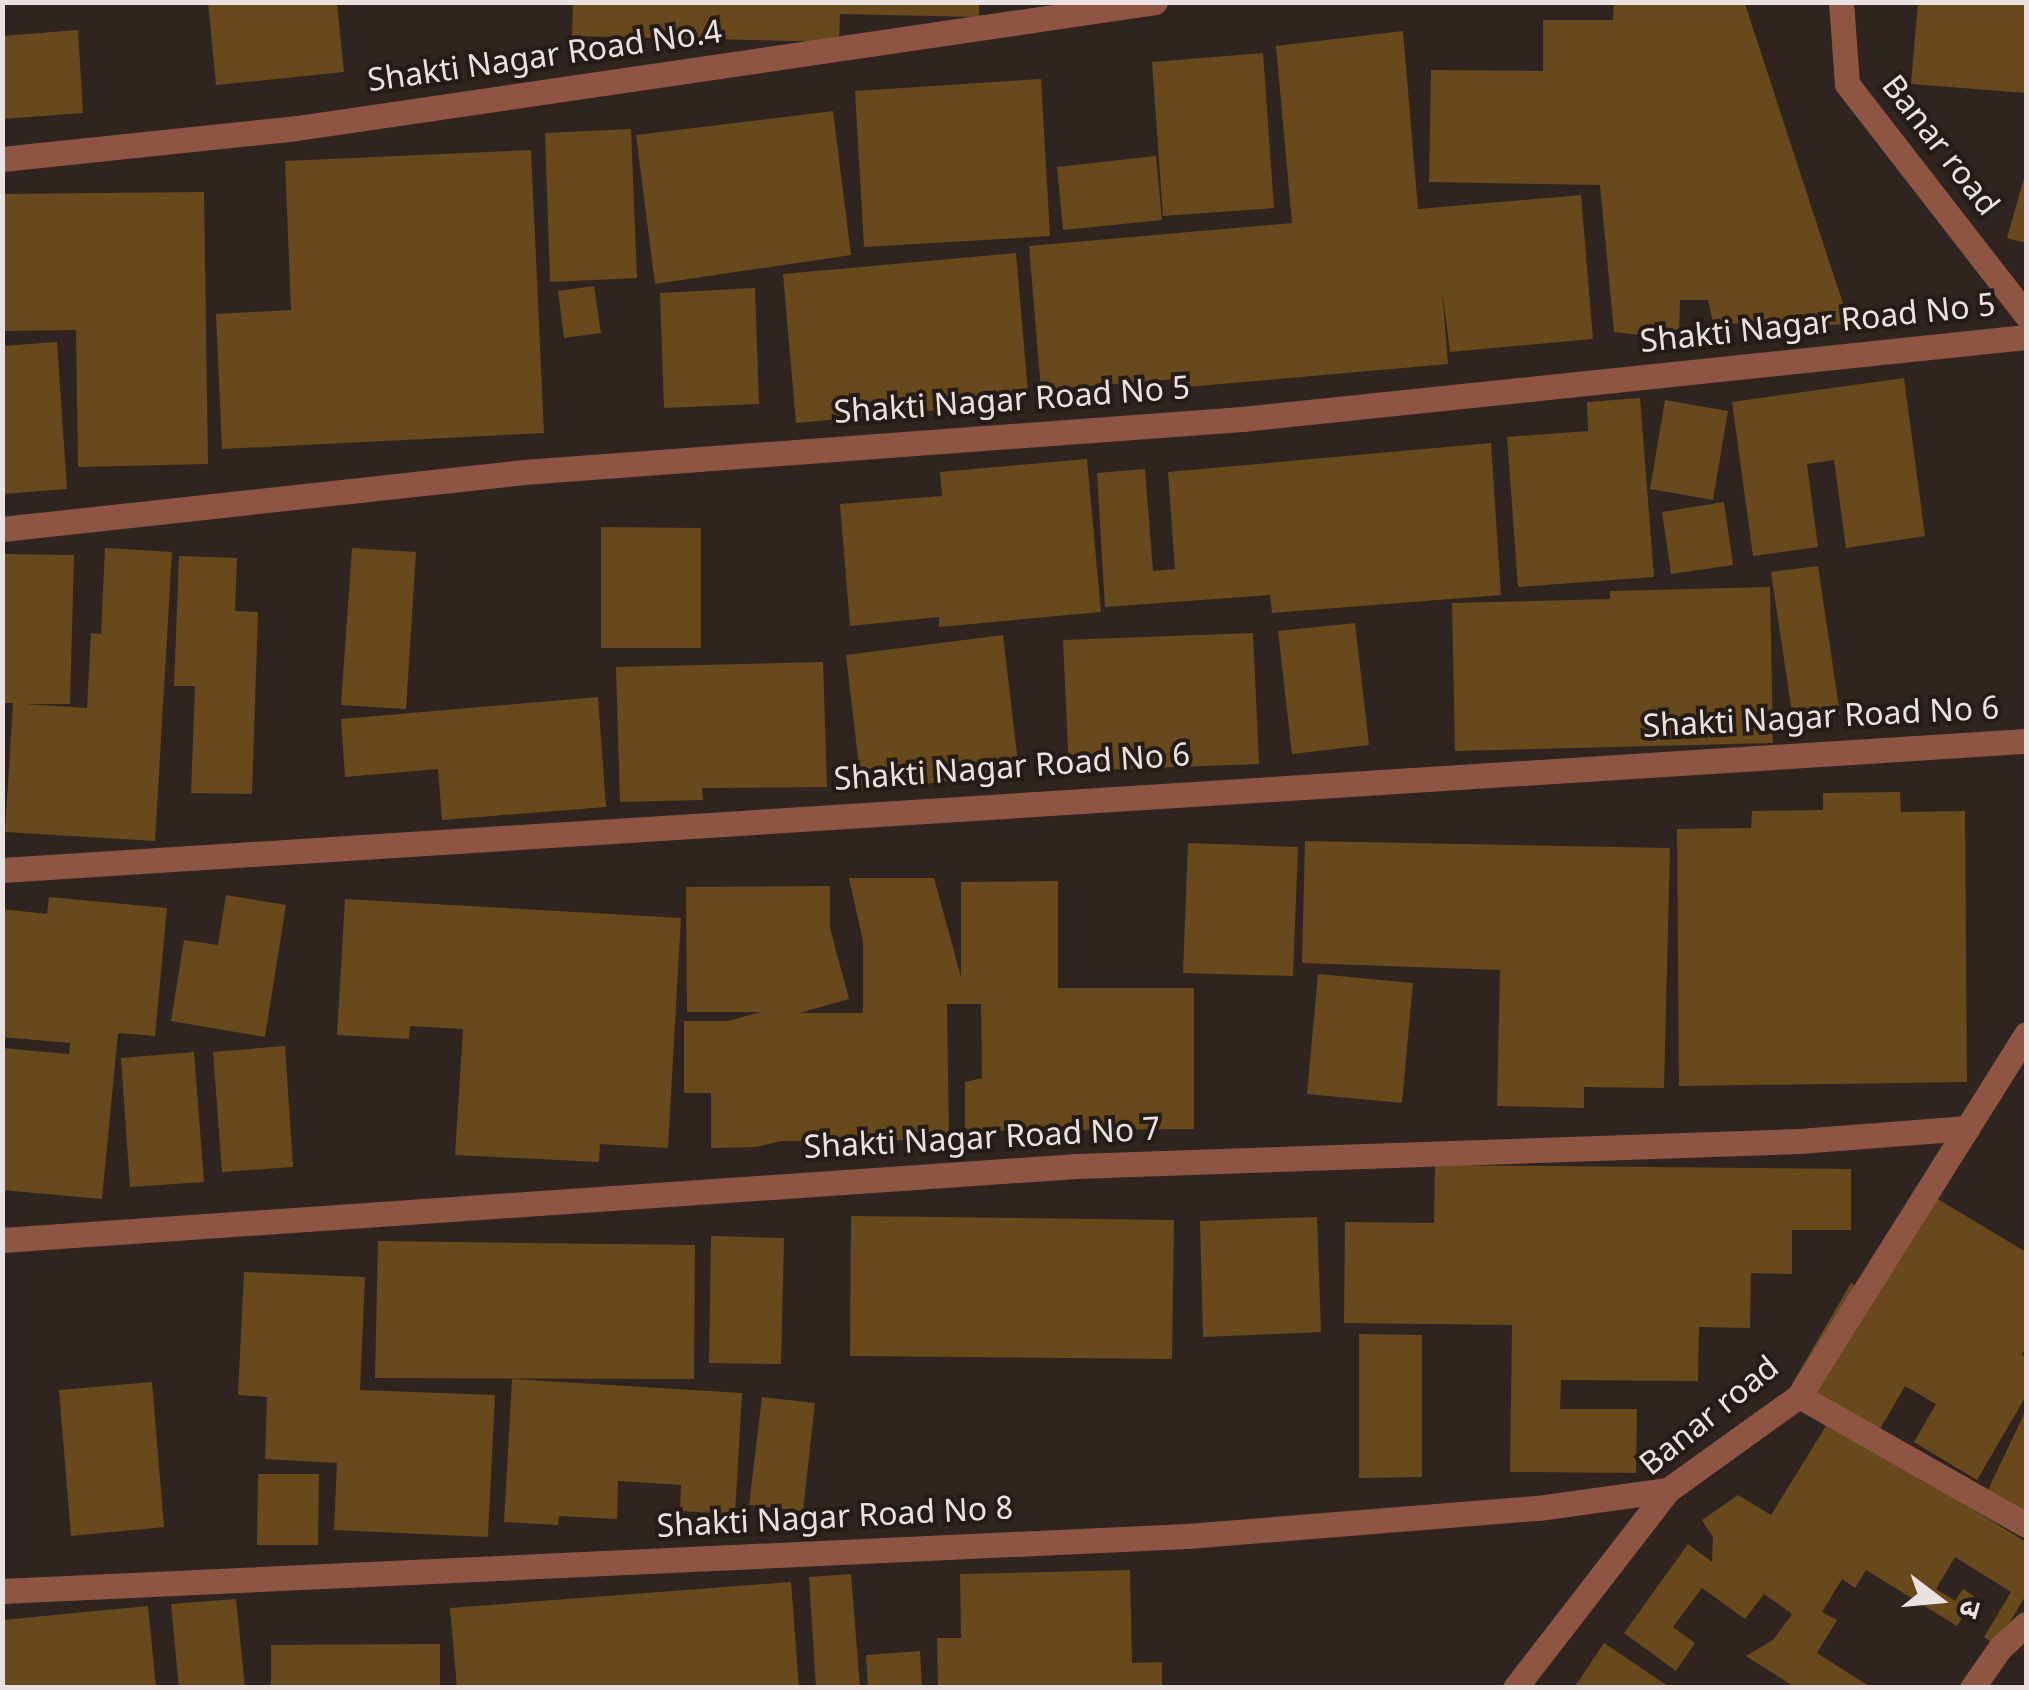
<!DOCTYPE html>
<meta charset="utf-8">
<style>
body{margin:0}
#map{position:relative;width:2029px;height:1690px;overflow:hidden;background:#2f2420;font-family:Georgia,"Noto Sans Devanagari",serif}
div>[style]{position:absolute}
.building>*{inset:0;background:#67491b}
.minor>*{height:25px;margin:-12.5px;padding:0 12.5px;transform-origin:12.5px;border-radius:12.5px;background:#8f5543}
.tertiary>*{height:25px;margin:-12.5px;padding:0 12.5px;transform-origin:12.5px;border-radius:12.5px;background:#8f5543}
span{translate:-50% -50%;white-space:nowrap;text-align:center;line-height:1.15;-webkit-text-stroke:8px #251b17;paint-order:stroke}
.street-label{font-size:32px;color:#eae2e0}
.frame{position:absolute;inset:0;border:5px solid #eae2e0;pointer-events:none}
.north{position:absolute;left:1889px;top:1550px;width:100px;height:100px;-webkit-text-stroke:8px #251b17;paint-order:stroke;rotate:106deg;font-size:28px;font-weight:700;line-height:40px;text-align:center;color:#eae2e0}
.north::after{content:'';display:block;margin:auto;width:35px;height:45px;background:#eae2e0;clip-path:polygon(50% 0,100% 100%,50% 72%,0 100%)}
</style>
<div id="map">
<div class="building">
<div style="clip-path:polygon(208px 2px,337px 4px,344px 72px,216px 85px)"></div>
<div style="clip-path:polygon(573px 2px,979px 2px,979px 17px,840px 14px,839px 42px,572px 36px)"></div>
<div style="clip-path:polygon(1614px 2px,1745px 4px,1850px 325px,1713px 323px,1708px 300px,1680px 300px,1679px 340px,1614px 332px,1600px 185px,1429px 182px,1431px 70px,1543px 71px,1543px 20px,1613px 20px)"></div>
<div style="clip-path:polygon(1918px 2px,2026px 2px,2026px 93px,1911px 84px)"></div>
<div style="clip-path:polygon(78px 30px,83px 113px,2px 119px,2px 36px)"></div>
<div style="clip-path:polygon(1403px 31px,1418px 209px,1581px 195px,1593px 339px,1450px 352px,1442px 289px,1448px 364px,1176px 388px,1176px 379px,1041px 390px,1029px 246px,1292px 223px,1276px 46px)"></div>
<div style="clip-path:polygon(1263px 53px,1274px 208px,1163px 216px,1152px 62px)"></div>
<div style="clip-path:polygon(1041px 79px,1050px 236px,864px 247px,855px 91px)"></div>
<div style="clip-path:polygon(833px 111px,851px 255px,655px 284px,636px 135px)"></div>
<div style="clip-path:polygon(631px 129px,637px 278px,550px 282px,545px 133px)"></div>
<div style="clip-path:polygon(531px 150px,544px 433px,222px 449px,216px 314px,291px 310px,285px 161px)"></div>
<div style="clip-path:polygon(1156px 156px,1162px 220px,1063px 230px,1057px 167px)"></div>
<div style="clip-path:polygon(2026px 171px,2026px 243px,2007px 238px)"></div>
<div style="clip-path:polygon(204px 192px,208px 464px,78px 467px,76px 330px,2px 331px,2px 194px)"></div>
<div style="clip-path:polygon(1016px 253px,1028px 393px,962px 399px,962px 408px,796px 423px,783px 274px)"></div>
<div style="clip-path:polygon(594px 286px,601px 333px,564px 338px,558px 291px)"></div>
<div style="clip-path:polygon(755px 288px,759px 404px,664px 408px,660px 293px)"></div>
<div style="clip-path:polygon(57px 342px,67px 489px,2px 494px,2px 346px)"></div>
<div style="clip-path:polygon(1904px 378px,1925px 536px,1846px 548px,1834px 460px,1807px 464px,1818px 547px,1753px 556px,1732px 402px)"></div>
<div style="clip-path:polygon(1640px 398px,1654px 577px,1518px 587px,1507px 437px,1588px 431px,1587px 402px)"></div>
<div style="clip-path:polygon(1665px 400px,1728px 411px,1713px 500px,1650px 489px)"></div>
<div style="clip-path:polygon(1491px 443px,1501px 595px,1272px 613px,1270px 595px,1105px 607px,1097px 473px,1145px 469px,1153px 571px,1175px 569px,1168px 472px)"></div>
<div style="clip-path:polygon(1087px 459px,1101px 612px,939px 627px,939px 617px,850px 626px,840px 504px,942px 496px,940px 472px)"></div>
<div style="clip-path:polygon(1724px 502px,1733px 565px,1671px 574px,1662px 512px)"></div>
<div style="clip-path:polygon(601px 527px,701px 528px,701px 648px,601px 648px)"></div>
<div style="clip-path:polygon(105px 548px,172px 552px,155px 841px,5px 832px,13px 703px,2px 703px,2px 554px,74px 555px,70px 704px,25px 704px,87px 708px,91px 633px,101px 634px)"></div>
<div style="clip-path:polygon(352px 548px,416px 552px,406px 709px,341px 705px)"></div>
<div style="clip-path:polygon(179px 556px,237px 558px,235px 611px,258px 612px,252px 794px,191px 793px,195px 686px,174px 686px)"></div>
<div style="clip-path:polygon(1818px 566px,1840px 714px,1793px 720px,1771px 572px)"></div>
<div style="clip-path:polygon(1770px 587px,1773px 743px,1455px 751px,1452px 603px,1610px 599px,1610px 591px)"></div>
<div style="clip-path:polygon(1355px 623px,1369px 745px,1292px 754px,1278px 631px)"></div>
<div style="clip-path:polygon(1253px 633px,1259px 764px,1069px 771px,1063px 640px)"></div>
<div style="clip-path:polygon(1003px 635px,1019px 772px,862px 792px,846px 655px)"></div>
<div style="clip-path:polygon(823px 662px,827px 787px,702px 788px,703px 800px,620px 802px,616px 667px)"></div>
<div style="clip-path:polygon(598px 697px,606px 807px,442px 820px,438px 769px,345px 777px,341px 719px)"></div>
<div style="clip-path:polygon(1900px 792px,1901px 812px,1965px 811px,1967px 1082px,1679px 1086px,1677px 829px,1751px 828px,1752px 811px,1823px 810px,1823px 793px)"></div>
<div style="clip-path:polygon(1305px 841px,1670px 848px,1664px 1088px,1584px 1087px,1584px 1108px,1497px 1106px,1500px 970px,1302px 963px)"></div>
<div style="clip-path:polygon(1188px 843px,1298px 847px,1293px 976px,1183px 973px)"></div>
<div style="clip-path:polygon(849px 878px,934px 878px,961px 977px,961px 882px,1058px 881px,1058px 988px,1194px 988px,1194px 1129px,965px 1131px,965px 1082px,982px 1078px,981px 1004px,947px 1004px,949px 1140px,781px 1141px,756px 1147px,711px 1148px,711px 1093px,684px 1093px,684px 1021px,728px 1021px,761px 1012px,687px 1012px,686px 887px,830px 886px,830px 928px,849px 999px,799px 1013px,863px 1013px,863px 941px)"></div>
<div style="clip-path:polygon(226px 895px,286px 905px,265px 1037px,171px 1021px,184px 940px,218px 945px)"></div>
<div style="clip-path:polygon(49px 897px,167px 908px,155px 1036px,118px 1033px,102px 1199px,2px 1190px,2px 1048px,69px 1054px,70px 1043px,2px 1037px,2px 909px,47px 914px)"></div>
<div style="clip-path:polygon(345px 899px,681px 918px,668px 1148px,600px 1144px,599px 1162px,455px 1155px,463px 1029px,410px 1026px,409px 1039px,337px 1035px)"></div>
<div style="clip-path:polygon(1318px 974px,1413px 983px,1402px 1103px,1307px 1094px)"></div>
<div style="clip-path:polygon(285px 1046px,293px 1167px,222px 1172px,213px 1052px)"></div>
<div style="clip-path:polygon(194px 1052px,204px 1182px,130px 1187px,121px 1058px)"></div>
<div style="clip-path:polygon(1435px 1165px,1851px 1169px,1851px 1230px,1792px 1230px,1792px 1274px,1751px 1273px,1750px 1328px,1699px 1327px,1698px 1381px,1561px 1380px,1560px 1409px,1637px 1409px,1636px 1473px,1510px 1472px,1512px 1325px,1344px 1323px,1345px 1222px,1434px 1223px)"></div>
<div style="clip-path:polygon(1931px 1195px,2026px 1252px,2026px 1346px,2022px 1355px,2026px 1358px,2026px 1396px,1977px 1480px,1914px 1442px,1936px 1404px,1905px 1386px,1877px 1434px,1792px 1384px,1851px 1283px,1872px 1296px)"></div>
<div style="clip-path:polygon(851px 1216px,1174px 1220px,1172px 1359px,850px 1356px)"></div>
<div style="clip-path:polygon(1317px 1217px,1321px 1332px,1203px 1337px,1200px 1221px)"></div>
<div style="clip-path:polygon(711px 1236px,784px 1238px,781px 1364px,709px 1363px)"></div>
<div style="clip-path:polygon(378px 1241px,695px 1245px,694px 1379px,375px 1378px)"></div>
<div style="clip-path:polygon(244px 1272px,365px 1277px,360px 1390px,495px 1395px,488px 1537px,334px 1530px,337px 1463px,265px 1459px,267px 1397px,238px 1395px)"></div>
<div style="clip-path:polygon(1359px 1334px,1422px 1335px,1422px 1477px,1359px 1478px)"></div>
<div style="clip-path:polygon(512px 1379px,742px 1393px,735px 1514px,680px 1511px,681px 1485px,618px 1481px,617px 1519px,559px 1516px,558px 1525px,504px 1522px)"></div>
<div style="clip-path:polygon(152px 1382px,164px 1527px,71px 1536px,59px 1390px)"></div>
<div style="clip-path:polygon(762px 1397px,815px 1403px,803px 1511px,749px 1505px)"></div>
<div style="clip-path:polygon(2026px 1410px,2026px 1511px,1987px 1492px)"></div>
<div style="clip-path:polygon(1829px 1421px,2026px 1542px,2026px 1595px,1996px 1645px,1984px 1637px,2011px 1592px,1955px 1557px,1936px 1589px,1955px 1601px,1963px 1589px,1975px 1597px,1957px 1626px,1866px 1570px,1855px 1588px,1842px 1579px,1822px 1612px,1837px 1620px,1817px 1653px,1872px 1688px,1796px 1688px,1746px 1656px,1773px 1640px,1792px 1614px,1764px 1594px,1745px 1619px,1702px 1588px,1673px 1627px,1695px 1643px,1676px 1671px,1624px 1633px,1688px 1544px,1712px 1562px,1713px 1537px,1702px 1520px,1738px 1495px,1771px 1515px)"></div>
<div style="clip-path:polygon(258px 1474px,319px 1474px,318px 1545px,257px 1545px)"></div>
<div style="clip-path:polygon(1130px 1570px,1132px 1663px,1162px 1662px,1162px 1688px,938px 1688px,937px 1638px,961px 1638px,960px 1574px)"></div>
<div style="clip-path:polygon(851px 1574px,860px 1688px,816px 1688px,809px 1577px)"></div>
<div style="clip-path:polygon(791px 1582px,799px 1688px,457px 1688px,450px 1608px)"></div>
<div style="clip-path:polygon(236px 1599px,245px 1688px,179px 1688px,171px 1604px)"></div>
<div style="clip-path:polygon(148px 1606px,156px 1688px,2px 1688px,2px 1620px)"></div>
<div style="clip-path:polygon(1604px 1643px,1671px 1688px,1574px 1688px)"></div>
<div style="clip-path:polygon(440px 1644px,440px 1688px,271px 1688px,271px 1645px)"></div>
<div style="clip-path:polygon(920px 1651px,922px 1688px,868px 1688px,866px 1655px)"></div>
</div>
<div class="minor">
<div style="left:2px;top:159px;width:297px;rotate:-6deg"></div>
<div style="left:297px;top:128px;width:867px;rotate:-8.35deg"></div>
<div style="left:2px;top:529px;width:525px;rotate:-6.23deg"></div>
<div style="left:524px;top:472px;width:720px;rotate:-4.22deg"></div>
<div style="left:1242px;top:419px;width:788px;rotate:-5.97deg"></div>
<div style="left:2px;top:870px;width:2028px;rotate:-3.65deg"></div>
<div style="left:2px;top:1240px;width:1077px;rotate:-3.94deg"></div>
<div style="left:1076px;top:1166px;width:723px;rotate:-1.98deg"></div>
<div style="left:1799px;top:1141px;width:169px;rotate:-4.4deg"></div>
<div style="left:1799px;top:1396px;width:261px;rotate:29.6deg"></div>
<div style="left:2px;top:1591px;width:1186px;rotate:-2.66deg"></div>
<div style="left:1187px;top:1536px;width:352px;rotate:-4.6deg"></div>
<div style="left:1538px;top:1508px;width:131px;rotate:-7.9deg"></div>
<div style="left:1972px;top:1688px;width:49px;rotate:-55deg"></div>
<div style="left:2000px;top:1648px;width:35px;rotate:-43deg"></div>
</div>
<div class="tertiary">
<div style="left:1841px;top:2px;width:82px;rotate:85.8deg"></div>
<div style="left:1847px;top:84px;width:292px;rotate:52.2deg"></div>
<div style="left:1515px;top:1688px;width:250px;rotate:-52.3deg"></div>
<div style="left:1668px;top:1490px;width:161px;rotate:-35.7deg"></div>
<div style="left:1799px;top:1396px;width:427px;rotate:-57.9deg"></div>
</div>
<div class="street-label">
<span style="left:545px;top:59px;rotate:-8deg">Shakti Nagar Road No.4</span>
<span style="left:1938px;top:147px;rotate:52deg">Banar road</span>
<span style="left:1818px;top:326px;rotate:-6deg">Shakti Nagar Road No 5</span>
<span style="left:1012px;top:403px;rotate:-4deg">Shakti Nagar Road No 5</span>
<span style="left:1821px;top:720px;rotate:-3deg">Shakti Nagar Road No 6</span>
<span style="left:1012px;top:770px;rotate:-4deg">Shakti Nagar Road No 6</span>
<span style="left:982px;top:1141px;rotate:-3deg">Shakti Nagar Road No 7</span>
<span style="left:1711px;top:1418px;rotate:-39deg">Banar road</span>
<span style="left:835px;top:1520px;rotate:-3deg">Shakti Nagar Road No 8</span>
</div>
<div class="frame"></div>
<div class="north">उ</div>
</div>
